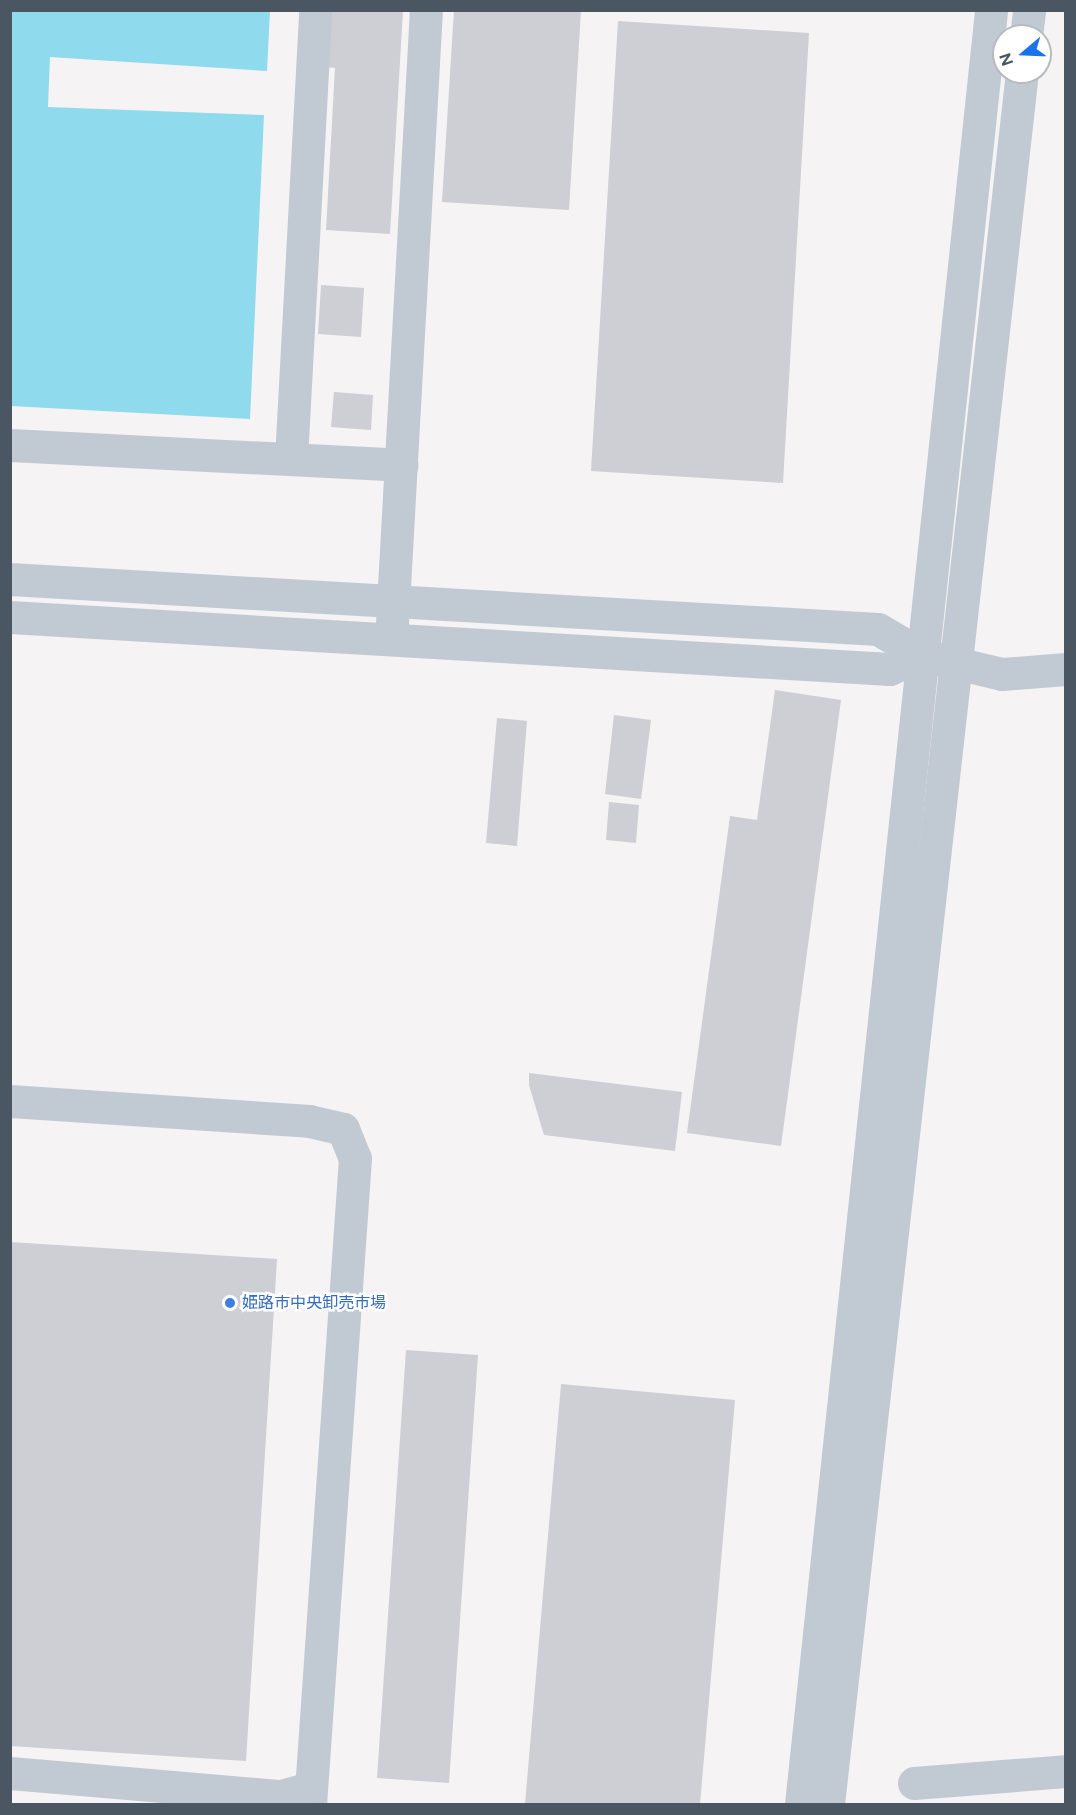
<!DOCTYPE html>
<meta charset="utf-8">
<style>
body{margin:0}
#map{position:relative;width:1076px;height:1815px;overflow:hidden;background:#f5f3f3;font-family:Figtree,"Noto Sans JP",sans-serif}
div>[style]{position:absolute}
.water>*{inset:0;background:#90daee}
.building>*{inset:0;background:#cdcfd5}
.minor>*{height:33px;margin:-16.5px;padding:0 16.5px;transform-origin:16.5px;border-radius:16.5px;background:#c1cad2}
.dots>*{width:16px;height:16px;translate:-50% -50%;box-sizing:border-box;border:3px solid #fff;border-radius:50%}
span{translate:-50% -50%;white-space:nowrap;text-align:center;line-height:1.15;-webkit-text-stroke:5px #fff;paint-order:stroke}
.shop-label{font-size:16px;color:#366cbe}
.left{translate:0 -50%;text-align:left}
.frame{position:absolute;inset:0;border:12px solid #4a5661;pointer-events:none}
.north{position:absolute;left:992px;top:24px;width:60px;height:60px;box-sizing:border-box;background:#fff;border:2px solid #b7bbc0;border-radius:50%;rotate:251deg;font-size:16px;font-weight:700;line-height:24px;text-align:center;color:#4a5661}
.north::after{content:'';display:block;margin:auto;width:21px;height:27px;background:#1a73e8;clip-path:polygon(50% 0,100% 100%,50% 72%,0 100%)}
</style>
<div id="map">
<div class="water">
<div style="clip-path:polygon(10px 11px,270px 11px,267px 71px,50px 57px,48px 107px,264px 115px,250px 419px,11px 406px)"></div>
</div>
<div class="building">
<div style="clip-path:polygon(327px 10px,403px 10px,390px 234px,326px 230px,335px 68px,324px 67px)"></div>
<div style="clip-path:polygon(454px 10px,581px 10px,569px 210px,442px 202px)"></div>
<div style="clip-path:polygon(618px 21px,809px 33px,783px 483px,591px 471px)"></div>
<div style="clip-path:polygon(321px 285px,364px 288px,361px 337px,318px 334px)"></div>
<div style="clip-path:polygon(334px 392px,373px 395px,371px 430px,331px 427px)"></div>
<div style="clip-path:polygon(775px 690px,841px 700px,781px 1146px,687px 1133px,730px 816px,757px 820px)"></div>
<div style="clip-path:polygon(614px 715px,651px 720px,641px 799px,605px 794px)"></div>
<div style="clip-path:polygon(497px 718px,527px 721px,517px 846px,486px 843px)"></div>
<div style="clip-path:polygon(609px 802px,639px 805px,636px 843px,606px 840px)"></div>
<div style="clip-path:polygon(529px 1073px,682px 1092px,675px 1151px,544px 1135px,529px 1085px)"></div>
<div style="clip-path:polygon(10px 1242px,277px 1259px,246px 1761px,10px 1746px)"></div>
<div style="clip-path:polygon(406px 1350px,478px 1355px,449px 1783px,377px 1778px)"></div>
<div style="clip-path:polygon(561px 1384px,735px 1400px,700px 1804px,525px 1804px)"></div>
</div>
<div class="minor">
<div style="left:1026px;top:36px;width:26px;rotate:-83deg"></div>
<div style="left:10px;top:445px;width:392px;rotate:2.9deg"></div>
<div style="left:291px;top:459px;width:450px;rotate:-86.9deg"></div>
<div style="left:10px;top:579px;width:869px;rotate:3.3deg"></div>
<div style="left:878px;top:629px;width:51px;rotate:30.6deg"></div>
<div style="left:10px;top:617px;width:881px;rotate:3.39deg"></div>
<div style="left:889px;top:669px;width:36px;rotate:-23deg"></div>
<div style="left:922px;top:655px;width:82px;rotate:13.4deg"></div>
<div style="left:1002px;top:674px;width:64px;rotate:-4.5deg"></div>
<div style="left:392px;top:623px;width:614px;rotate:-86.83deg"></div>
<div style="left:10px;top:1101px;width:300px;rotate:3.8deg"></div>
<div style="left:309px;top:1121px;width:35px;rotate:13deg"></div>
<div style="left:343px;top:1129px;width:31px;rotate:68deg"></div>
<div style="left:355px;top:1158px;width:648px;rotate:93.98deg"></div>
<div style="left:10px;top:1773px;width:272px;rotate:4.9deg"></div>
<div style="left:281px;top:1796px;width:23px;rotate:-15deg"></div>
<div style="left:303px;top:1790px;width:10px;rotate:-37deg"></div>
<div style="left:914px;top:1783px;width:152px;rotate:-4.5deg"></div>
<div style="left:801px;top:1804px;width:1804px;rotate:-83.95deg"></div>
<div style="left:828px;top:1804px;width:1743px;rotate:-83.61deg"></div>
</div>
<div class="dots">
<div style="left:230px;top:1303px;background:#3f7fe0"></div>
</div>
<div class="shop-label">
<span class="left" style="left:242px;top:1303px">姫路市中央卸売市場</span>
</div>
<div class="frame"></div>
<div class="north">N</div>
</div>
